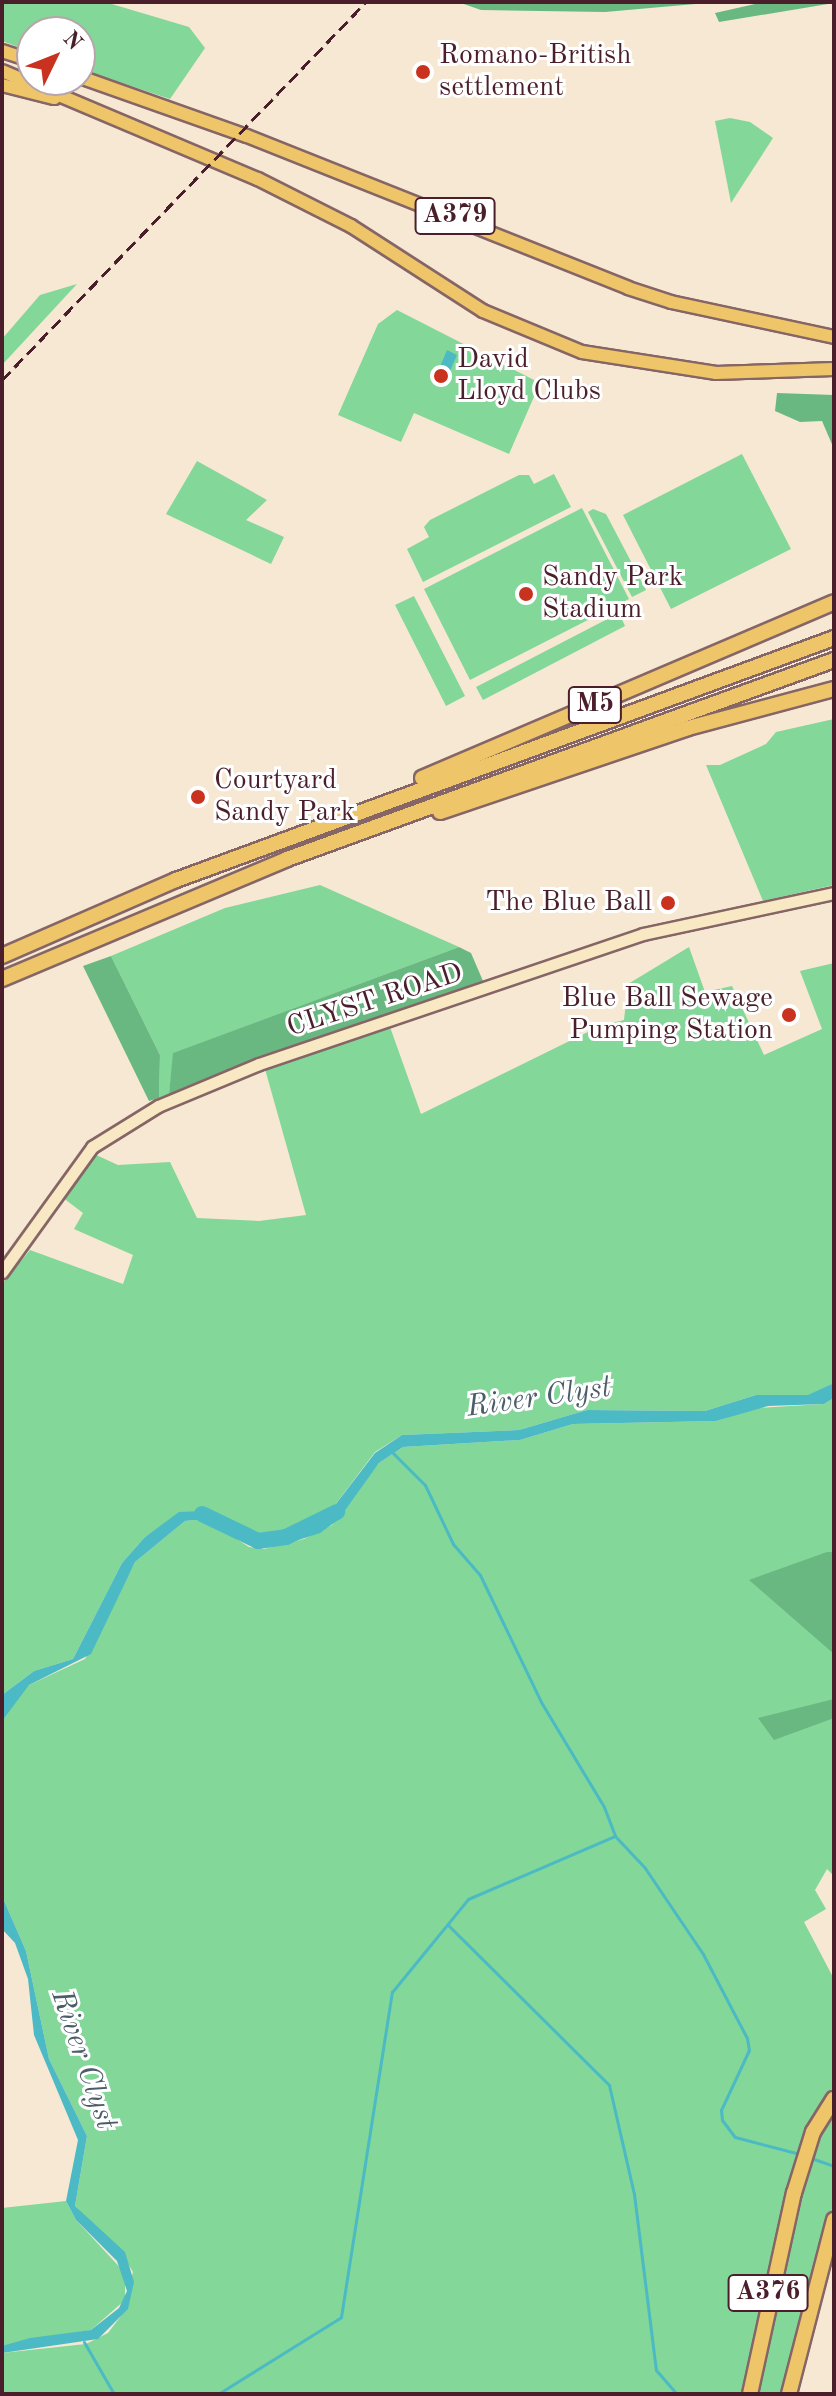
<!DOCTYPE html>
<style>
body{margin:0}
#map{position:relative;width:836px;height:2396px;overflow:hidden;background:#f6e8d3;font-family:"Old Standard TT",serif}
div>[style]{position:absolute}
.green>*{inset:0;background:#82d799}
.forest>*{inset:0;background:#69b881}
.water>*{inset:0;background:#4cbac4}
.stream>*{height:3px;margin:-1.5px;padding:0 1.5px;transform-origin:1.5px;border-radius:1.5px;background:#4cbac4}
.river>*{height:16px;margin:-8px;padding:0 8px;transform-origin:8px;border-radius:8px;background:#4cbac4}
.roads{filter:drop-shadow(2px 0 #866566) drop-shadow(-2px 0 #866566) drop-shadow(0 2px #866566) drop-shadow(0 -2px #866566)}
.secondary>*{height:11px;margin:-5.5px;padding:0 5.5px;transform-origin:5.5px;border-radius:5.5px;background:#f8e8c3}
.primary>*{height:12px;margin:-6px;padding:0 6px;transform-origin:6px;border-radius:6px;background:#eec569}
.highway>*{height:14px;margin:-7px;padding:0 7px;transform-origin:7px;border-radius:7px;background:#eec569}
.rail>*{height:3px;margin-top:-1.5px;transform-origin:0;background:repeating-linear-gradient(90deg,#4a1f2b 0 12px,transparent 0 18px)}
.dots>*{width:22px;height:22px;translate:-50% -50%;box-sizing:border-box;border:4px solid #fff;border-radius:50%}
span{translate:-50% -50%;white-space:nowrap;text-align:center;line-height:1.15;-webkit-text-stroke:6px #fff;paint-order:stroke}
.shield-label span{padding:2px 6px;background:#fff;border:2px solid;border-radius:6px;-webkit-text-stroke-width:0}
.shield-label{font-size:26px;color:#4a1f2b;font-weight:700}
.poi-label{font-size:28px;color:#4a1f2b}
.left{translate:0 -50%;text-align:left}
.right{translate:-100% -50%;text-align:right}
.street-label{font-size:28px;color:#4a1f2b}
.water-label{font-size:30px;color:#4b5d68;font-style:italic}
.frame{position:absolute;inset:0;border:4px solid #4a1f2b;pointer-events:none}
.north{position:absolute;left:16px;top:16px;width:80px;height:80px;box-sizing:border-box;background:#fff;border:2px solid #b7a5aa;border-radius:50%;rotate:47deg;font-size:22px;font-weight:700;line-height:32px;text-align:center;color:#4a1f2b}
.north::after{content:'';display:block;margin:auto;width:28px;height:36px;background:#c8321e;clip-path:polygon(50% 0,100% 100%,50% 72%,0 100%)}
</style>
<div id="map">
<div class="green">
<div style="clip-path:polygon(2px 2px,105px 2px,189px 27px,205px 48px,170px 99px,80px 69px,80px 32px,32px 32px,32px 52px,2px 41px)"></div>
<div style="clip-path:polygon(730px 118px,750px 122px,773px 138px,731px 203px,715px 121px)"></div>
<div style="clip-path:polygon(77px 284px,2px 365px,2px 339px,40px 295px)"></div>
<div style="clip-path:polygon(397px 310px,540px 383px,509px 454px,414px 413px,401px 442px,338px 415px,378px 324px)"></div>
<div style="clip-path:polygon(742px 454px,791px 549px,671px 609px,623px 515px)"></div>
<div style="clip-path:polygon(197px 461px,267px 500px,246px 520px,284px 537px,271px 564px,166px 514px)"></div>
<div style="clip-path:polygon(554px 474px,571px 507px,423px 582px,407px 549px,429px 537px,424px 527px,430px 520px,519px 475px,529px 475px,534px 484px)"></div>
<div style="clip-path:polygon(582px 508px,629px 599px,470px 680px,424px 589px)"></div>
<div style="clip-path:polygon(593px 509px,606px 514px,646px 590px,632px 597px,588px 512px)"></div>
<div style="clip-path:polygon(414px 596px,465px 696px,446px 706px,395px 605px)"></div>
<div style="clip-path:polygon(619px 613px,625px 626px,483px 700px,476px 687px)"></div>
<div style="clip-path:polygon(834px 719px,834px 885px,763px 901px,706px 765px,720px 765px,766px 744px,776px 732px)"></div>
<div style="clip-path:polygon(320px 885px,459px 947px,174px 1053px,169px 1094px,159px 1098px,160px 1055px,111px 956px,225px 908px)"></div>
<div style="clip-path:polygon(689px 947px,705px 992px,732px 986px,764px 1055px,822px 1029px,800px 971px,834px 963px,834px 1383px,808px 1396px,756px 1395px,705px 1411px,587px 1410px,519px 1430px,402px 1435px,375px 1452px,319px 1526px,268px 1542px,239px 1536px,212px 1514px,179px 1513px,145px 1537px,122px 1563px,73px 1659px,34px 1671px,2px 1695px,2px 1284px,30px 1250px,123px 1284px,133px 1255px,74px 1229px,83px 1213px,62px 1197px,94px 1154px,118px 1165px,170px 1162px,197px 1218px,259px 1221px,306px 1215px,265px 1069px,390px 1027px,421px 1114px,600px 1026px,624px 1020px,628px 984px)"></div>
<div style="clip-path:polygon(834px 1398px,834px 1876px,827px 1869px,815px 1890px,826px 1909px,804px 1922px,834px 1979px,834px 2087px,807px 2131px,791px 2184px,745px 2394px,2px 2394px,2px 2353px,86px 2344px,108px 2333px,121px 2316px,133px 2272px,120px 2251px,75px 2206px,87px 2136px,49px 2059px,26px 1951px,2px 1896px,2px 1721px,13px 1702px,29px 1685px,85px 1659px,135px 1562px,185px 1521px,205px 1519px,249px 1547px,264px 1549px,304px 1539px,332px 1525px,379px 1463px,403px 1447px,520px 1440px,573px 1424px,716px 1421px,757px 1408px,824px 1404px)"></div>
<div style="clip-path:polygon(834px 2107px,834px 2206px,785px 2394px,754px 2394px,816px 2134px)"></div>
<div style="clip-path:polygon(66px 2201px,76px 2220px,125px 2273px,125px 2300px,91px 2330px,2px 2346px,2px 2208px)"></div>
</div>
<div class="forest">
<div style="clip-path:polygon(458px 2px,718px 2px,605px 12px,481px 10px)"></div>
<div style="clip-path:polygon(764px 2px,834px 2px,834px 3px,719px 22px,715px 13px)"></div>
<div style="clip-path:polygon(777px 393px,834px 395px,834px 449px,822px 421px,800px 422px,775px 411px)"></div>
<div style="clip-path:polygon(459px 947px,471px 953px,483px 981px,258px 1057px,169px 1094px,173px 1053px)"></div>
<div style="clip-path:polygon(111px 956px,160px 1055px,159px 1098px,149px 1101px,83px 966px)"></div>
<div style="clip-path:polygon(827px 1552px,834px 1552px,834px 1654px,749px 1580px)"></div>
<div style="clip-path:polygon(834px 1699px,834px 1718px,774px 1740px,758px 1718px)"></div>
</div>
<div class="water">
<div style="clip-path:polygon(447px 350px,457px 355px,447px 378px,437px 374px)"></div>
<div style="clip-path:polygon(834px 1383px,834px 1398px,824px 1404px,768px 1406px,716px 1421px,573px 1424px,520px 1440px,403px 1447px,379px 1463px,338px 1520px,320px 1533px,283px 1545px,257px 1549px,205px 1519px,185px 1521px,135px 1562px,91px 1654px,29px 1685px,2px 1721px,2px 1695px,34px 1671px,73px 1659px,122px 1563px,145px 1537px,179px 1512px,204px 1511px,239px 1536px,268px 1542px,319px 1526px,375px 1453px,402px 1435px,519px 1430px,587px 1410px,705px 1411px,756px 1395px,808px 1395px)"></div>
<div style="clip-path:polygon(2px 1896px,26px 1951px,49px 2059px,87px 2136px,75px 2206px,125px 2252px,134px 2282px,128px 2309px,98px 2339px,2px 2353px,2px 2346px,30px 2338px,91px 2330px,119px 2308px,127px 2291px,117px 2261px,76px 2220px,66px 2201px,78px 2140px,34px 2035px,28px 1979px,15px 1943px,2px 1929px)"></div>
</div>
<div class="stream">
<div style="left:392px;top:1452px;width:47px;rotate:45deg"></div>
<div style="left:425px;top:1485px;width:65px;rotate:64.6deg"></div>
<div style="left:453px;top:1544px;width:41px;rotate:48.9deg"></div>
<div style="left:480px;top:1575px;width:141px;rotate:64.3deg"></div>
<div style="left:541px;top:1702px;width:122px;rotate:59deg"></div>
<div style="left:604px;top:1807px;width:31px;rotate:69deg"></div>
<div style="left:615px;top:1836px;width:44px;rotate:46.8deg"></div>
<div style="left:645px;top:1868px;width:104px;rotate:56deg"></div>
<div style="left:703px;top:1954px;width:95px;rotate:62.4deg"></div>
<div style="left:747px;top:2038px;width:12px;rotate:81deg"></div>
<div style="left:749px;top:2050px;width:66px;rotate:115deg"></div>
<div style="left:721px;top:2110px;width:10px;rotate:84deg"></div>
<div style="left:722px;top:2120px;width:21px;rotate:53deg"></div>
<div style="left:735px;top:2137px;width:67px;rotate:14.7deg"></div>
<div style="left:448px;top:1925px;width:227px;rotate:44.8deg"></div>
<div style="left:609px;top:2085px;width:112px;rotate:77.1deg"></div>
<div style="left:634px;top:2194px;width:177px;rotate:82.9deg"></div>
<div style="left:656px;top:2370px;width:32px;rotate:49deg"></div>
<div style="left:811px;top:2158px;width:24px;rotate:19deg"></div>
<div style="left:84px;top:2342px;width:60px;rotate:60deg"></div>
<div style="left:218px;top:2394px;width:145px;rotate:-32deg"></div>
<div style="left:341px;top:2317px;width:329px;rotate:-81.1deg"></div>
<div style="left:392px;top:1992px;width:120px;rotate:-50.7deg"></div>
<div style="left:468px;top:1899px;width:160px;rotate:-23.2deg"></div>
</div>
<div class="river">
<div style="left:202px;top:1514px;width:62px;rotate:25.7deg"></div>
<div style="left:258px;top:1541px;width:28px;rotate:-8deg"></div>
<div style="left:286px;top:1537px;width:57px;rotate:-26.1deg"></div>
</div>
<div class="roads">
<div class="secondary">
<div style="left:2px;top:1272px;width:154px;rotate:-54.2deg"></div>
<div style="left:92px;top:1147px;width:78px;rotate:-31.8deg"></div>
<div style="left:158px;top:1106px;width:109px;rotate:-22.6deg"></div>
<div style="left:259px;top:1064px;width:405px;rotate:-18.7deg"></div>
<div style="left:643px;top:934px;width:195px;rotate:-12.1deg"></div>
</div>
<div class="primary">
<div style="left:2px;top:51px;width:32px;rotate:18deg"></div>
<div style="left:2px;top:71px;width:278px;rotate:22.9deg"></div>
<div style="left:258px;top:179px;width:104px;rotate:26.8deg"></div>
<div style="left:351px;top:226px;width:157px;rotate:32.8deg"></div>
<div style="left:483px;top:311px;width:107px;rotate:22.5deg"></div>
<div style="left:582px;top:352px;width:136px;rotate:8.9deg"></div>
<div style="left:716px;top:373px;width:118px;rotate:-1.9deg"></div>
<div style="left:80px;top:77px;width:177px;rotate:19.5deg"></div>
<div style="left:247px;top:136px;width:410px;rotate:21.7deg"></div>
<div style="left:628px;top:288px;width:45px;rotate:18deg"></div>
<div style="left:671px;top:302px;width:167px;rotate:12.1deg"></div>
<div style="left:2px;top:85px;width:54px;rotate:14deg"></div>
</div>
<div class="highway">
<div style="left:422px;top:778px;width:448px;rotate:-23.1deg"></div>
<div style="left:440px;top:812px;width:262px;rotate:-18.7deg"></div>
<div style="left:688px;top:728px;width:151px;rotate:-15deg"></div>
<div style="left:2px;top:956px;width:190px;rotate:-23.6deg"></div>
<div style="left:176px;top:880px;width:701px;rotate:-20.19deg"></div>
<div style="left:2px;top:979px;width:309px;rotate:-22.8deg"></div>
<div style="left:287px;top:859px;width:582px;rotate:-19.99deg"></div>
<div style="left:750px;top:2394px;width:206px;rotate:-77.7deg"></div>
<div style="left:794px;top:2193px;width:64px;rotate:-72.7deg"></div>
<div style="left:813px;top:2132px;width:39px;rotate:-58deg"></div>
<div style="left:789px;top:2394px;width:180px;rotate:-75.5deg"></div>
</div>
</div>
<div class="rail">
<div style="left:2px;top:380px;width:525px;rotate:-46.08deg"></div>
</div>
<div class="dots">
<div style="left:423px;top:72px;background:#c8321e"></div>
<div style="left:441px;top:376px;background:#c8321e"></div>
<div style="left:526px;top:594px;background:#c8321e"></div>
<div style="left:198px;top:797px;background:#c8321e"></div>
<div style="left:668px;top:903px;background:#c8321e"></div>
<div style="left:789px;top:1015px;background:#c8321e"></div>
</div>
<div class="shield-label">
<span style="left:455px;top:216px">A379</span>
<span style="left:595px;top:705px">M5</span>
<span style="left:768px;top:2293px">A376</span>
</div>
<div class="poi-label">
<span class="left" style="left:439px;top:72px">Romano-British<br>settlement</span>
<span class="left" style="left:457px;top:376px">David<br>Lloyd Clubs</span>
<span class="left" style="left:542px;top:594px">Sandy Park<br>Stadium</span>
<span class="left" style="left:214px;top:797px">Courtyard<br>Sandy Park</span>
<span class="right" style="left:652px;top:903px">The Blue Ball</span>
<span class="right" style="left:773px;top:1015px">Blue Ball Sewage<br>Pumping Station</span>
</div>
<div class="street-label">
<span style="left:375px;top:1001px;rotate:-18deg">CLYST ROAD</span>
</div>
<div class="water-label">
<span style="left:539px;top:1398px;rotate:-8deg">River Clyst</span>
<span style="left:83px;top:2060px;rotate:71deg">River Clyst</span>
</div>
<div class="frame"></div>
<div class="north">N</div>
</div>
